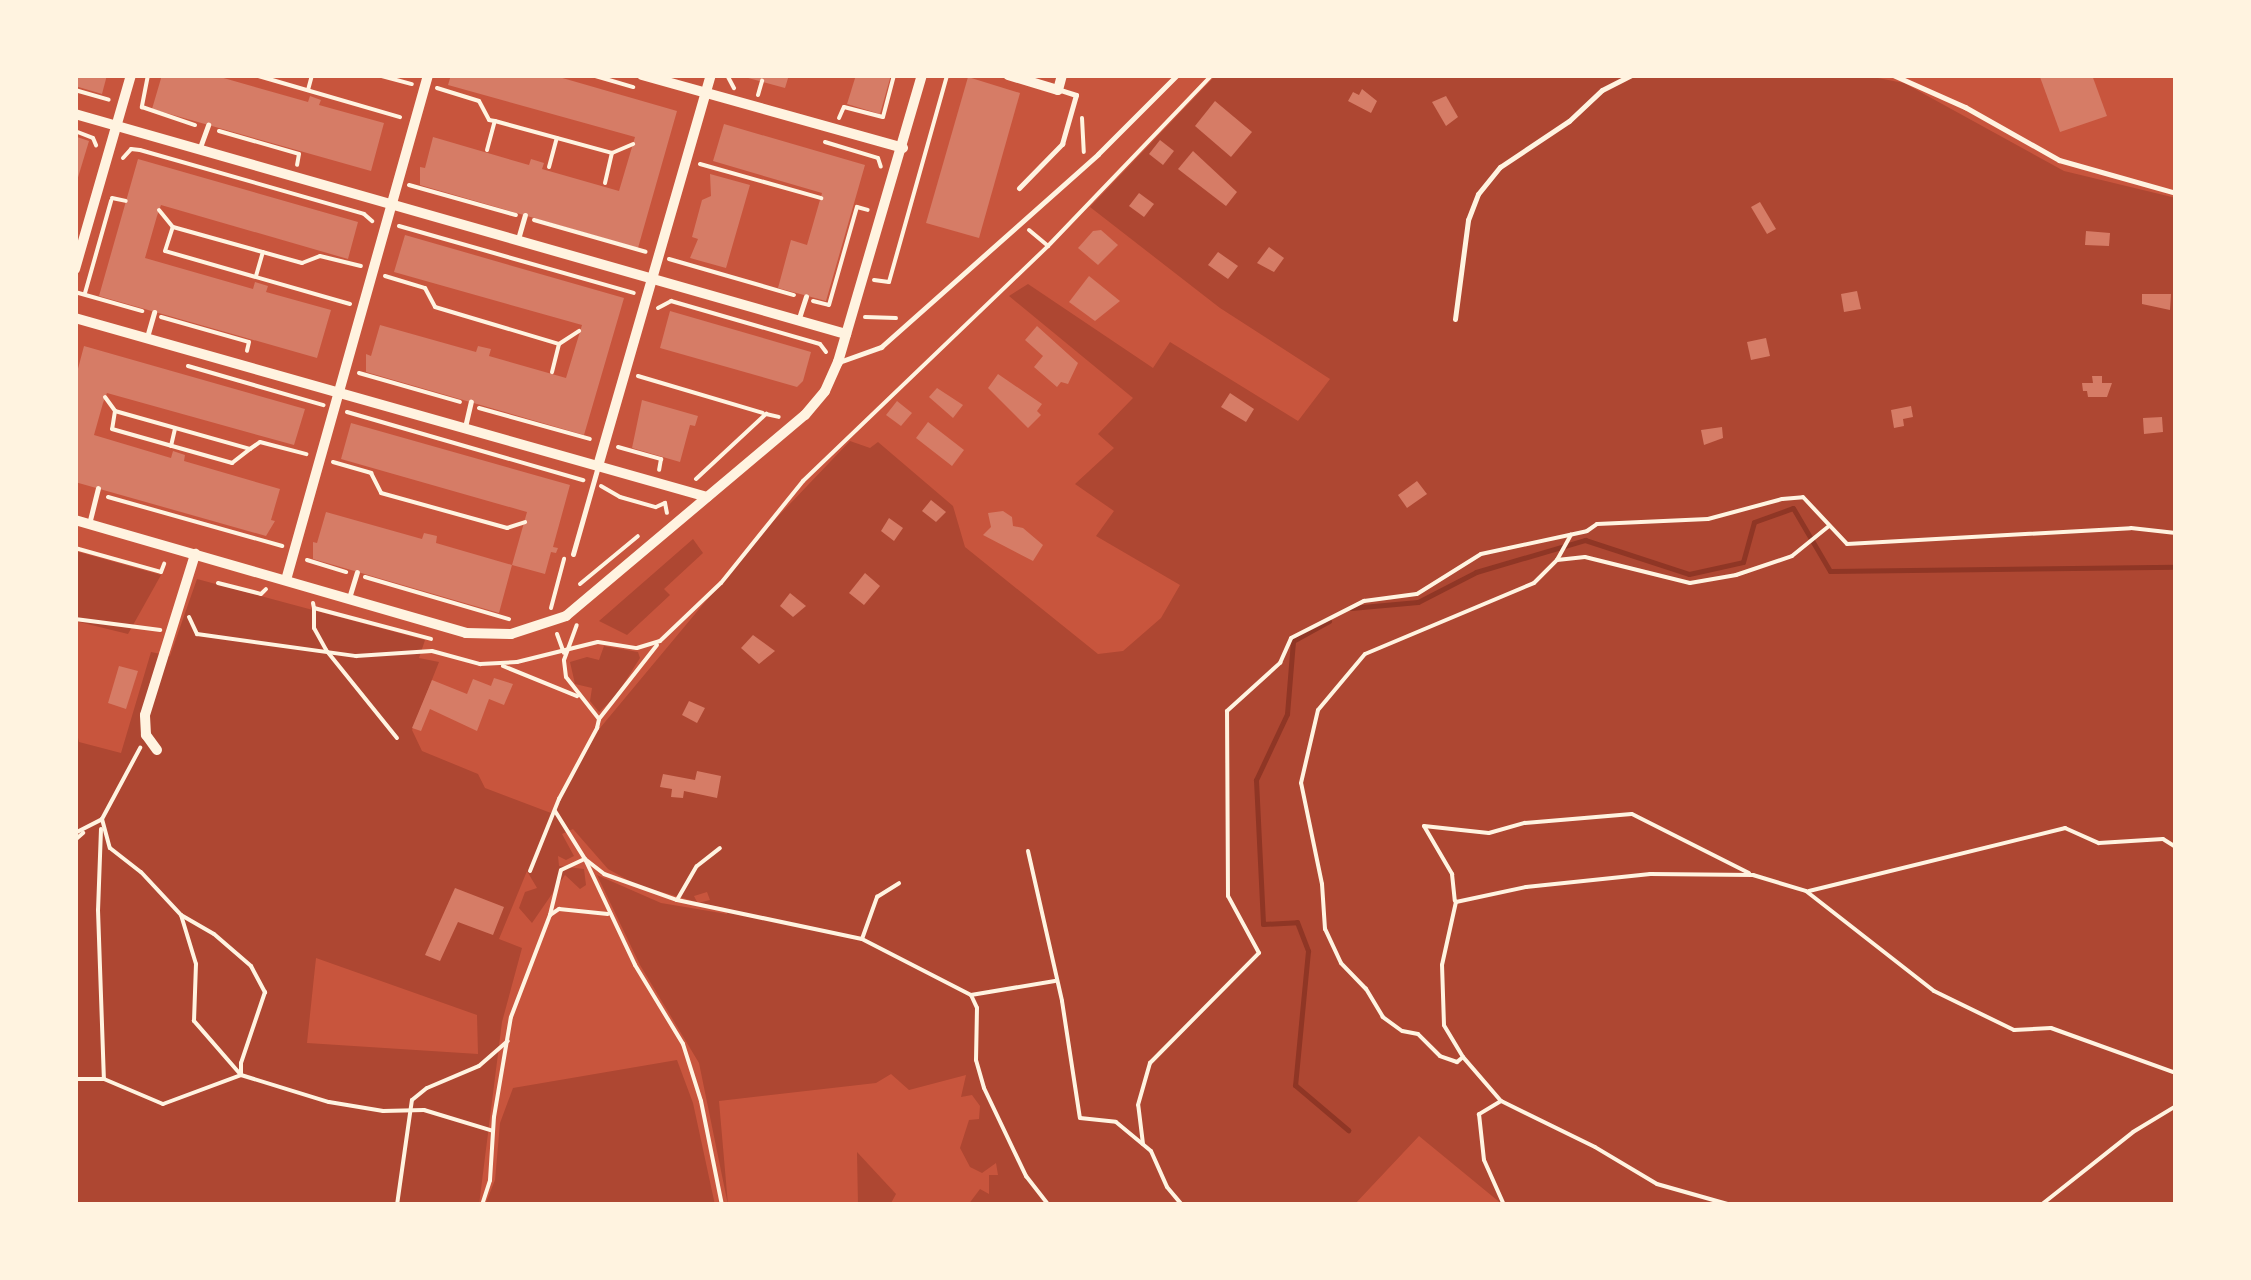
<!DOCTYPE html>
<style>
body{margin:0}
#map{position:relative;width:2251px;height:1280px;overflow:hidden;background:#c8553d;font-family:"Public Sans",sans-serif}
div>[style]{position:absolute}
.green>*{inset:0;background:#ae4732}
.stream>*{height:5px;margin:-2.5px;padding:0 2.5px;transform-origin:2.5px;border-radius:2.5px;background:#8f3625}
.building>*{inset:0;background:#d67c66}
.path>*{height:4px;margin:-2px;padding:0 2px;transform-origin:2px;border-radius:2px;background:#fff3e0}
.service>*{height:5px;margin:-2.5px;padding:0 2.5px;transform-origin:2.5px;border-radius:2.5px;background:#fff3e0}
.minor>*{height:10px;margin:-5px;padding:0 5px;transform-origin:5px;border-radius:5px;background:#fff3e0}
span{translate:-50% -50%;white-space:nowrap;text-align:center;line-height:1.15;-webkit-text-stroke:8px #fff3e0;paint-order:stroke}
.frame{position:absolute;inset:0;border:78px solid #fff3e0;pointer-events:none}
</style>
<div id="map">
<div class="green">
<div style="clip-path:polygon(evenodd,1216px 75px,1862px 75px,1904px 83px,2064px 171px,2176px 198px,2176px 1205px,1503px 1205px,1419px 1136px,1354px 1205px,968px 1205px,980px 1189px,989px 1194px,989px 1175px,998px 1175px,996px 1163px,982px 1173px,970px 1167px,960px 1148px,969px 1120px,979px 1119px,980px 1106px,972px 1095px,961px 1097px,966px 1075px,909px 1090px,891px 1074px,876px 1083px,719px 1101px,728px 1205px,699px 1063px,640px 965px,597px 875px,661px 903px,727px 914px,726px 908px,698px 903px,710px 900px,707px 892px,694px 896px,697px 902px,637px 885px,608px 869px,573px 829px,562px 834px,574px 856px,566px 860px,558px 856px,559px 866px,584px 869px,586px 885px,580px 889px,565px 875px,532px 923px,519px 908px,525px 892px,537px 888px,527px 871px,499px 939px,522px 948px,502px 1022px,479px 1205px,75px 1205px,75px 725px,79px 742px,121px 753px,151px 652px,170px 656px,197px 579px,425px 640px,419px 658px,439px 662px,412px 730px,422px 751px,478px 774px,485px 788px,551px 813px,600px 728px,765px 530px,850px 441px,870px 448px,878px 442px,953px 506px,965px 547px,1098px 654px,1123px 651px,1161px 618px,1180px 585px,1096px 536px,1114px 511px,1075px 484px,1114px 448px,1098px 434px,1133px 398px,1009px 296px,1028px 284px,1153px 368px,1170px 342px,1298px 421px,1330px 379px,1220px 308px,1090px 207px,1216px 75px,316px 958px,477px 1015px,478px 1054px,307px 1043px,316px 958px)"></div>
<div style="clip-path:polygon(693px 539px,703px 553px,664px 589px,670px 595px,627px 635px,599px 621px)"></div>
<div style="clip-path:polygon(75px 551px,161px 575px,128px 634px,75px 621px)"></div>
<div style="clip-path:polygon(604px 646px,638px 652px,640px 658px,616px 696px,599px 712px,590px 701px,592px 688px,575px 684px,570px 662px,587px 657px,599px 660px)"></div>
<div style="clip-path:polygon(677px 1060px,693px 1103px,715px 1205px,485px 1205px,495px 1180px,500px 1123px,513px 1088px)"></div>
<div style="clip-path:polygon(857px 1152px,896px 1194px,890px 1205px,858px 1205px)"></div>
</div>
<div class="stream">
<div style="left:1351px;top:608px;width:67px;rotate:-5.1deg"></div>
<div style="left:1418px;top:602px;width:65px;rotate:-27.3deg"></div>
<div style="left:1476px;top:572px;width:114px;rotate:-16.4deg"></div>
<div style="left:1585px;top:540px;width:109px;rotate:18.1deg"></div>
<div style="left:1689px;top:574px;width:55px;rotate:-12.5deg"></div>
<div style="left:1743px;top:562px;width:41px;rotate:-74.6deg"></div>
<div style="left:1754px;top:522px;width:41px;rotate:-19.7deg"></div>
<div style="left:1793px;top:508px;width:73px;rotate:59.6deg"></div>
<div style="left:1830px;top:571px;width:346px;rotate:-0.7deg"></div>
<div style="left:1329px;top:621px;width:41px;rotate:150.9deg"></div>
<div style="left:1293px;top:641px;width:73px;rotate:94.7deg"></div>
<div style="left:1287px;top:714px;width:73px;rotate:115.2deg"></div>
<div style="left:1256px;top:780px;width:144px;rotate:87.2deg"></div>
<div style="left:1263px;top:924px;width:34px;rotate:-3deg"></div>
<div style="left:1297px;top:922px;width:31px;rotate:69deg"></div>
<div style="left:1308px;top:951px;width:135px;rotate:95.5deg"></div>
<div style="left:1295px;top:1085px;width:70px;rotate:40.3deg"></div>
</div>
<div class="building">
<div style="clip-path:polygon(75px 75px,107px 75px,102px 94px,75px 86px)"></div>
<div style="clip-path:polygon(162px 75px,213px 75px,308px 102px,310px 96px,321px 100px,319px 105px,384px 123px,371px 171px,152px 109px)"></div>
<div style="clip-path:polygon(451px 75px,552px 75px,677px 111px,638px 248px,420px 185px,420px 167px,425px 168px,433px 137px,529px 165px,531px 159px,544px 163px,542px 169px,619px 191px,635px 137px,448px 85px)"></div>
<div style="clip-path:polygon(737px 75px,789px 75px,785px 88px)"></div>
<div style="clip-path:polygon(856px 75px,891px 75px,880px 114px,847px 104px)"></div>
<div style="clip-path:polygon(2092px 75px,2107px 116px,2060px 132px,2040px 77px)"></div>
<div style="clip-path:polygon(968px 77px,1020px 93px,979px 238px,926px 223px)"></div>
<div style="clip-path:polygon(1362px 89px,1377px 101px,1371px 113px,1348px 101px,1353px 92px,1359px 95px)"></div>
<div style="clip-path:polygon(1446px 96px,1458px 117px,1446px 126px,1432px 102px)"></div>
<div style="clip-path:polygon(1215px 101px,1252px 132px,1231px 157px,1195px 126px)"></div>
<div style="clip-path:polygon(724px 124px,865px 165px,826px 301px,778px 288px,791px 240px,807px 245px,822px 193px,713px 161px)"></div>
<div style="clip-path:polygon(77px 137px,89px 141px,76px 184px,75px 142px)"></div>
<div style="clip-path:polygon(1160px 140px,1174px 151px,1163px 165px,1149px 154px)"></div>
<div style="clip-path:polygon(1193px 151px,1237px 192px,1226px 206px,1178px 169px)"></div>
<div style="clip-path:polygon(138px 159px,358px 222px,348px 259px,161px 205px,157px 216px,145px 258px,253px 289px,255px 282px,268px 286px,266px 292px,331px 310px,317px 358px,99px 296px)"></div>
<div style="clip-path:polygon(710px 174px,750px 185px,726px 268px,690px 258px,698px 239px,692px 237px,702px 200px,711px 196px)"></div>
<div style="clip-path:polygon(1139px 193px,1154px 204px,1144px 217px,1129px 206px)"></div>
<div style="clip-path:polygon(1760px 202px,1776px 229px,1767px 234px,1751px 207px)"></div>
<div style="clip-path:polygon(1101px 230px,1118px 245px,1098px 265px,1078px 248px,1093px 231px)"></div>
<div style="clip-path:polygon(2086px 231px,2110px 233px,2109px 246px,2085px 245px)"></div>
<div style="clip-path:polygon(405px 235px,624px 298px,584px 435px,366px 372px,366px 354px,371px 356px,380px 325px,476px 352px,478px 346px,491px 349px,489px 356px,566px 378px,582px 325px,394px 272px)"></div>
<div style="clip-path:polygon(1269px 247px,1284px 258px,1274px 272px,1257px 263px)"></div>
<div style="clip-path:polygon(1218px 252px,1238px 266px,1228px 279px,1208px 265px)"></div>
<div style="clip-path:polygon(1089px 276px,1120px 301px,1095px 321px,1069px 302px)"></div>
<div style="clip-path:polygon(1857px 291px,1861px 309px,1844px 312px,1841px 294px)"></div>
<div style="clip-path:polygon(2142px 294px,2171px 294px,2170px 310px,2142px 304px)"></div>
<div style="clip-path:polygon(670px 311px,811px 352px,803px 381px,797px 387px,660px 348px)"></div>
<div style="clip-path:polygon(1037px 326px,1078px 363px,1068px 384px,1061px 382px,1057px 387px,1034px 367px,1043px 356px,1025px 340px)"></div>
<div style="clip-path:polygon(1766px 338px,1770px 356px,1751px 360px,1747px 342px)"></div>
<div style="clip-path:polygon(84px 346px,305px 409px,294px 445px,107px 393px,103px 403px,94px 435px,171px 458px,173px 451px,185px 455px,184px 461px,280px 489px,271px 520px,275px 521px,266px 536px,75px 482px,75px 380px)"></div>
<div style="clip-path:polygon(998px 374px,1042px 404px,1037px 411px,1041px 415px,1028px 428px,988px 388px)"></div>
<div style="clip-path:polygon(2092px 376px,2102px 376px,2102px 383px,2112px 383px,2107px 397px,2088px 397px,2087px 391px,2083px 391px,2082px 383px,2093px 383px)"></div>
<div style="clip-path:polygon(937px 388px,963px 405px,953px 418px,929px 397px)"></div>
<div style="clip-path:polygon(1230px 393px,1254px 409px,1246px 422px,1221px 407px)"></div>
<div style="clip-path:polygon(642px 400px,698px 416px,695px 426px,690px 425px,680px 462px,632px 448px)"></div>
<div style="clip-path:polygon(897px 401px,912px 413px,901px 426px,886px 415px)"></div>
<div style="clip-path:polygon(1911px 406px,1913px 417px,1903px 419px,1904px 426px,1894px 428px,1891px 410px)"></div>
<div style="clip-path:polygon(2162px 417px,2163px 432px,2144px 434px,2143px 418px)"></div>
<div style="clip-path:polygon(928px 422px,964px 450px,952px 466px,916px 438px)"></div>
<div style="clip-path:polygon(351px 423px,570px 485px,553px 547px,558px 548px,556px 553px,551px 552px,545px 574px,512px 565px,499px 613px,313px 559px,313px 542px,317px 543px,326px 512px,422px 539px,424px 533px,437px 536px,436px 543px,512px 565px,527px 512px,341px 459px)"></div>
<div style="clip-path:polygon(1722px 427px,1723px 438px,1704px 445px,1701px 430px)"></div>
<div style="clip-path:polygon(1417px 481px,1427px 494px,1407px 508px,1398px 495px)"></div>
<div style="clip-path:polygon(931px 500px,946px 512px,936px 522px,922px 511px)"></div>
<div style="clip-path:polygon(1003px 511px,1012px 517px,1013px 526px,1023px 528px,1043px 545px,1033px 561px,983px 535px,991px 527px,988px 513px)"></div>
<div style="clip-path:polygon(889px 518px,903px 528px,894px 541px,881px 531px)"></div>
<div style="clip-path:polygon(865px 573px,880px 586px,864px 605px,849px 593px)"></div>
<div style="clip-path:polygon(790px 593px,806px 606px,793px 617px,780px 606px)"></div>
<div style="clip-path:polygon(753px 635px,775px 651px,759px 664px,741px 648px)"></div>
<div style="clip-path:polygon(119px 666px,138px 671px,126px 709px,108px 703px)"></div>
<div style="clip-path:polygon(494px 678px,513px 684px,504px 705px,489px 699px,477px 731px,430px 709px,421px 731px,412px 728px,432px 680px,467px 694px,473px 679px,491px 686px)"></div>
<div style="clip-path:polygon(689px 701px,705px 708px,697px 723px,682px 715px)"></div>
<div style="clip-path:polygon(697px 771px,721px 776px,717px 798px,684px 791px,683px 798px,671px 797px,672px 789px,660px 787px,663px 774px,695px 780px)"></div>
<div style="clip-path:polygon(455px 888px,504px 907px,493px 935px,458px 922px,440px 961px,425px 955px)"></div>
</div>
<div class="path">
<div style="left:148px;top:75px;width:33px;rotate:101deg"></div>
<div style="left:142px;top:107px;width:56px;rotate:18.8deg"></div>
<div style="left:255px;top:75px;width:151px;rotate:16.2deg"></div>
<div style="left:354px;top:75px;width:2px"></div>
<div style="left:378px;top:75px;width:35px;rotate:15deg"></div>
<div style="left:592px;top:75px;width:43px;rotate:16.3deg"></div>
<div style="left:727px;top:75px;width:15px;rotate:62deg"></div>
<div style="left:437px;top:88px;width:44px;rotate:17.2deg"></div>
<div style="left:479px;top:101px;width:21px;rotate:62deg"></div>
<div style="left:489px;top:120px;width:6px;rotate:9deg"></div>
<div style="left:495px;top:121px;width:121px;rotate:15.3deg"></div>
<div style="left:612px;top:153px;width:23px;rotate:-23deg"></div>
<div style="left:75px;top:90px;width:35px;rotate:16deg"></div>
<div style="left:308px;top:90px;width:16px;rotate:-75deg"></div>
<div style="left:758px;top:95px;width:15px;rotate:-74deg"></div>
<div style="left:839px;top:118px;width:12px;rotate:-66deg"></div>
<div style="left:844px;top:107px;width:40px;rotate:14.4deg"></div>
<div style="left:883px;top:117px;width:43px;rotate:-75.3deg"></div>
<div style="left:1082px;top:118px;width:34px;rotate:87deg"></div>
<div style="left:75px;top:131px;width:19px;rotate:21deg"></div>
<div style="left:93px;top:138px;width:8px;rotate:67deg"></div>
<div style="left:219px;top:131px;width:83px;rotate:16deg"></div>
<div style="left:299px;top:154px;width:11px;rotate:100deg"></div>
<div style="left:825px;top:142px;width:55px;rotate:16.8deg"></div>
<div style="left:878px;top:158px;width:9px;rotate:72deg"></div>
<div style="left:487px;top:150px;width:30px;rotate:-75deg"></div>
<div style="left:123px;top:158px;width:12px;rotate:-48deg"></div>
<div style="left:131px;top:149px;width:9px;rotate:6deg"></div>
<div style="left:140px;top:150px;width:233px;rotate:15.9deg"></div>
<div style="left:364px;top:214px;width:11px;rotate:41deg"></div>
<div style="left:700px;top:164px;width:126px;rotate:15.7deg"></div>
<div style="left:549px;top:167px;width:30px;rotate:-75deg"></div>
<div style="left:605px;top:183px;width:31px;rotate:-77deg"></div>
<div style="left:409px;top:185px;width:111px;rotate:15.7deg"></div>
<div style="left:112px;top:198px;width:14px;rotate:12deg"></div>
<div style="left:159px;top:210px;width:22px;rotate:51deg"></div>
<div style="left:534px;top:220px;width:116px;rotate:15.9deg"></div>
<div style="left:399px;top:226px;width:244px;rotate:15.9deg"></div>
<div style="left:1029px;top:230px;width:25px;rotate:40deg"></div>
<div style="left:669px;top:259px;width:130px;rotate:16.1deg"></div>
<div style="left:256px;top:276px;width:25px;rotate:-74deg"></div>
<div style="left:385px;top:276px;width:42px;rotate:16.7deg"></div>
<div style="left:425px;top:288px;width:21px;rotate:62deg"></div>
<div style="left:435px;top:307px;width:129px;rotate:16.6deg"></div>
<div style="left:559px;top:344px;width:29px;rotate:104deg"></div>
<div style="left:874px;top:280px;width:15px;rotate:8deg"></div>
<div style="left:889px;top:282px;width:215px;rotate:-74.3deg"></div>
<div style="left:75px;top:292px;width:70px;rotate:15.8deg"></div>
<div style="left:85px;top:293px;width:96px;rotate:-74.2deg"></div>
<div style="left:813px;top:301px;width:16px;rotate:14deg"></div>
<div style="left:829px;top:305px;width:102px;rotate:-74.1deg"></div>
<div style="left:857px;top:207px;width:11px;rotate:15deg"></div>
<div style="left:350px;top:304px;width:192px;rotate:-164deg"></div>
<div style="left:165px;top:251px;width:25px;rotate:-72deg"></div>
<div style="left:173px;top:227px;width:134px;rotate:15.6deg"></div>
<div style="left:302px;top:263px;width:19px;rotate:-21deg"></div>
<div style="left:320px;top:256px;width:42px;rotate:13.7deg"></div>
<div style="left:658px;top:308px;width:15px;rotate:-28deg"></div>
<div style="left:671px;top:301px;width:155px;rotate:16.1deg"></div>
<div style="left:820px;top:344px;width:10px;rotate:53deg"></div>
<div style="left:161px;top:317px;width:91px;rotate:15.9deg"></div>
<div style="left:249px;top:342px;width:9px;rotate:103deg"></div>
<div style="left:865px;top:317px;width:31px;rotate:2deg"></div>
<div style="left:559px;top:344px;width:24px;rotate:-33deg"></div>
<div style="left:188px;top:366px;width:141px;rotate:16.1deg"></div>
<div style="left:359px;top:373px;width:105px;rotate:16deg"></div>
<div style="left:638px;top:376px;width:130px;rotate:16.5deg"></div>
<div style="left:105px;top:397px;width:17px;rotate:54deg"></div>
<div style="left:115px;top:411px;width:140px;rotate:15.7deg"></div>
<div style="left:250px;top:449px;width:12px;rotate:-35deg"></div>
<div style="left:260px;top:442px;width:48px;rotate:14.6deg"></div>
<div style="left:479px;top:408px;width:115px;rotate:15.6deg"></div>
<div style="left:115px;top:411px;width:18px;rotate:99deg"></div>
<div style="left:112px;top:429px;width:125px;rotate:15.8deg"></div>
<div style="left:232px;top:463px;width:23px;rotate:-38deg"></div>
<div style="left:347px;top:412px;width:246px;rotate:16.1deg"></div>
<div style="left:171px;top:446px;width:18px;rotate:-77deg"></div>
<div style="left:618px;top:447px;width:45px;rotate:15.6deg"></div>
<div style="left:661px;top:459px;width:11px;rotate:100deg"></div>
<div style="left:333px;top:462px;width:40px;rotate:16deg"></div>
<div style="left:371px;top:473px;width:22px;rotate:63deg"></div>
<div style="left:381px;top:493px;width:131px;rotate:15.5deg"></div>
<div style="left:507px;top:528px;width:19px;rotate:-18deg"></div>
<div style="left:696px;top:479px;width:96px;rotate:-42.9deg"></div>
<div style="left:766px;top:414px;width:13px;rotate:13deg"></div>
<div style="left:601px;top:486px;width:22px;rotate:30deg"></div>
<div style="left:620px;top:497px;width:37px;rotate:16deg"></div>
<div style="left:656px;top:507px;width:10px;rotate:-24deg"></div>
<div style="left:665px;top:503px;width:10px;rotate:79deg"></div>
<div style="left:108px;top:497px;width:181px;rotate:15.7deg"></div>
<div style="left:75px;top:548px;width:89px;rotate:15.6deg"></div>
<div style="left:161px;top:572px;width:9px;rotate:-69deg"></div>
<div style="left:307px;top:560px;width:41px;rotate:17.1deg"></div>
<div style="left:1557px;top:560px;width:28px;rotate:-6deg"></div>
<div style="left:1585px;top:557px;width:108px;rotate:13.9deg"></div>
<div style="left:1690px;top:583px;width:47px;rotate:-9.9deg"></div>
<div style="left:1736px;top:575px;width:59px;rotate:-18.7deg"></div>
<div style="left:1792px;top:556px;width:48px;rotate:-39deg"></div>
<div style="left:365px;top:577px;width:150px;rotate:16.3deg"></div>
<div style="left:218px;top:583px;width:44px;rotate:14.3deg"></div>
<div style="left:261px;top:594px;width:7px;rotate:-45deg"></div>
<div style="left:580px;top:584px;width:75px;rotate:-39.6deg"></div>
<div style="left:313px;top:603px;width:5px;rotate:79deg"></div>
<div style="left:314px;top:608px;width:121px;rotate:14.8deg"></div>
<div style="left:314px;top:608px;width:20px;rotate:90deg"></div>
<div style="left:314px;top:628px;width:25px;rotate:61deg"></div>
<div style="left:326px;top:650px;width:113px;rotate:51.1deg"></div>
<div style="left:551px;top:608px;width:51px;rotate:-75.1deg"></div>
<div style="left:189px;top:617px;width:19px;rotate:65deg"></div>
<div style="left:197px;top:634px;width:161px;rotate:7.9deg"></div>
<div style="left:356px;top:656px;width:76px;rotate:-3.8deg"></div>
<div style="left:432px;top:651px;width:50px;rotate:15.2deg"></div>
<div style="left:480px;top:664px;width:37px;rotate:-3deg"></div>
<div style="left:517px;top:662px;width:83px;rotate:-13.9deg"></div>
<div style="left:598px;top:642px;width:39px;rotate:9deg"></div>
<div style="left:637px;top:648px;width:24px;rotate:-17deg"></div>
<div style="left:660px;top:641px;width:84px;rotate:-43.6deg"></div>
<div style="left:721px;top:583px;width:131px;rotate:-51.2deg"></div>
<div style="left:803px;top:481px;width:339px;rotate:-43.8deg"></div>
<div style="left:1048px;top:246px;width:237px;rotate:-46.2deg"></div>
<div style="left:75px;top:619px;width:86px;rotate:7.4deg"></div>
<div style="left:557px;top:634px;width:20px;rotate:70deg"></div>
<div style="left:503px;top:666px;width:80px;rotate:22.1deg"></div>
<div style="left:599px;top:719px;width:94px;rotate:-51.9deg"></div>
<div style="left:555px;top:811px;width:57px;rotate:58deg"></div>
<div style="left:585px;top:859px;width:24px;rotate:38deg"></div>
<div style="left:604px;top:874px;width:77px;rotate:19.6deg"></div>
<div style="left:677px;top:900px;width:189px;rotate:11.9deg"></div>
<div style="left:862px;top:939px;width:123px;rotate:27.2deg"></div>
<div style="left:971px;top:995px;width:14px;rotate:65deg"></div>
<div style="left:977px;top:1008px;width:52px;rotate:91.1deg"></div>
<div style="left:976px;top:1060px;width:29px;rotate:74deg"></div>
<div style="left:984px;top:1088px;width:98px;rotate:64.5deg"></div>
<div style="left:1026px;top:1176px;width:37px;rotate:52deg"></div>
<div style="left:102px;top:819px;width:30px;rotate:75deg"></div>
<div style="left:110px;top:848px;width:39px;rotate:38deg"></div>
<div style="left:141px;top:872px;width:59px;rotate:47.1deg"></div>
<div style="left:181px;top:915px;width:38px;rotate:30deg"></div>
<div style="left:214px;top:934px;width:49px;rotate:40.9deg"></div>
<div style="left:251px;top:966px;width:30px;rotate:62deg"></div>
<div style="left:265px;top:992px;width:75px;rotate:108.7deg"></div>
<div style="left:241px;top:1063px;width:12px;rotate:90deg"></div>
<div style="left:241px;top:1075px;width:92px;rotate:17.1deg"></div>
<div style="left:329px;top:1102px;width:55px;rotate:9.5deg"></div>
<div style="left:383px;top:1111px;width:41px;rotate:-1.4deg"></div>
<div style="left:424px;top:1110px;width:72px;rotate:16.9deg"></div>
<div style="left:1424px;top:826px;width:65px;rotate:6.1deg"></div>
<div style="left:1489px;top:833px;width:37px;rotate:-16deg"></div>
<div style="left:1525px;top:823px;width:107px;rotate:-4.8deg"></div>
<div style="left:1632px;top:814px;width:131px;rotate:26.8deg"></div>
<div style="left:1424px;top:826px;width:56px;rotate:59.7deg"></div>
<div style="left:1452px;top:874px;width:27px;rotate:84deg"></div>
<div style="left:101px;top:829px;width:81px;rotate:92.1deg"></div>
<div style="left:98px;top:910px;width:169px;rotate:88deg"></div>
<div style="left:75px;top:833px;width:30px;rotate:-27deg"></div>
<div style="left:102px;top:819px;width:81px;rotate:-61.8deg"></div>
<div style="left:75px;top:840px;width:11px;rotate:-41deg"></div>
<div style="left:1028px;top:851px;width:154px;rotate:77.2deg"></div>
<div style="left:1062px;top:1001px;width:118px;rotate:81.3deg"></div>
<div style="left:1080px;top:1118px;width:36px;rotate:6deg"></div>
<div style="left:1116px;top:1122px;width:45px;rotate:39.6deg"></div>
<div style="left:1151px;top:1151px;width:39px;rotate:66deg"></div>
<div style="left:1167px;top:1187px;width:23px;rotate:50deg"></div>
<div style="left:530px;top:871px;width:78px;rotate:-68.1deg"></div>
<div style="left:559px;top:799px;width:81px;rotate:-61.8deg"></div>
<div style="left:597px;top:728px;width:9px;rotate:-77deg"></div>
<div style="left:599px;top:719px;width:53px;rotate:-128.2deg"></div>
<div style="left:566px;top:677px;width:17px;rotate:-97deg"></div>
<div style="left:564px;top:660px;width:37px;rotate:-70deg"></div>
<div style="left:1809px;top:891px;width:264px;rotate:-13.8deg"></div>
<div style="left:2065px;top:828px;width:37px;rotate:24deg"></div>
<div style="left:2099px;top:843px;width:64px;rotate:-3.6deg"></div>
<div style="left:2163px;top:839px;width:15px;rotate:32deg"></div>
<div style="left:677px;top:900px;width:39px;rotate:-60deg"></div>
<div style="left:697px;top:866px;width:29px;rotate:-38deg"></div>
<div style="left:550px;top:915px;width:11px;rotate:-34deg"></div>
<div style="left:559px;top:909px;width:49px;rotate:5.8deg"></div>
<div style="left:862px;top:939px;width:45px;rotate:-70.3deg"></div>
<div style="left:877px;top:897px;width:26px;rotate:-32deg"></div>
<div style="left:971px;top:995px;width:85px;rotate:-9.5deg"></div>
<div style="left:1463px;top:1057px;width:8px;rotate:140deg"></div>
<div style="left:1457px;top:1062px;width:18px;rotate:-161deg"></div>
<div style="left:1440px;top:1056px;width:31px;rotate:-135deg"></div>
<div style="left:1418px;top:1034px;width:16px;rotate:-169deg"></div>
<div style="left:1402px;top:1031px;width:24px;rotate:-144deg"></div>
<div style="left:1383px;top:1017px;width:33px;rotate:-121deg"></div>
<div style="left:1366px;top:989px;width:36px;rotate:-134deg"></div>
<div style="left:1341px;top:963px;width:38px;rotate:-115deg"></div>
<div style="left:1325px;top:929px;width:45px;rotate:-93.8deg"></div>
<div style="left:1322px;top:884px;width:103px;rotate:-101.7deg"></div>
<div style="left:1301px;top:783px;width:75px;rotate:-76.9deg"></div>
<div style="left:1318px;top:710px;width:73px;rotate:-50deg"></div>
<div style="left:1365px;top:654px;width:183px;rotate:-22.8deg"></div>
<div style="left:1534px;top:583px;width:33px;rotate:-45deg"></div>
<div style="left:1557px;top:560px;width:29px;rotate:-61deg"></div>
<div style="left:75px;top:1079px;width:29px"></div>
<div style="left:104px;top:1079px;width:64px;rotate:23deg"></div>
<div style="left:163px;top:1104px;width:83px;rotate:-20.4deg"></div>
<div style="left:241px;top:1075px;width:72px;rotate:-131deg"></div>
<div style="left:194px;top:1021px;width:57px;rotate:-88deg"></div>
<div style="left:196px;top:964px;width:51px;rotate:-107deg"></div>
<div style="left:1501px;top:1101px;width:26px;rotate:149deg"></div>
<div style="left:1479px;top:1114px;width:46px;rotate:83.8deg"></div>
<div style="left:1484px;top:1160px;width:49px;rotate:66deg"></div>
<div style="left:1143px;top:1144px;width:39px;rotate:-97deg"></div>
<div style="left:1138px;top:1105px;width:44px;rotate:-74.1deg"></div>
<div style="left:1150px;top:1063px;width:155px;rotate:-45.3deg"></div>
<div style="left:1259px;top:953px;width:65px;rotate:-118.5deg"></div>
<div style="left:1228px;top:896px;width:185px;rotate:-90.3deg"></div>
<div style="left:1227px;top:711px;width:72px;rotate:-42.2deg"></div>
<div style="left:1280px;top:663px;width:27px;rotate:-66deg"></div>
<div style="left:1291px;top:638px;width:82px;rotate:-26.9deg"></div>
<div style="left:1364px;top:601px;width:53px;rotate:-7.5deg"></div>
<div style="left:1417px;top:594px;width:75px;rotate:-32deg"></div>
<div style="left:1481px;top:554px;width:108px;rotate:-12.2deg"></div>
<div style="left:1587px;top:531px;width:12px;rotate:-35deg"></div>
<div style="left:1597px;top:524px;width:111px;rotate:-2.6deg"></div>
<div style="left:1708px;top:519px;width:77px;rotate:-15.1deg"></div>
<div style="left:1782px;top:499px;width:21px;rotate:-5deg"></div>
<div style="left:1803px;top:497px;width:64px;rotate:46.9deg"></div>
<div style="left:1847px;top:544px;width:284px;rotate:-3.2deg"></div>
<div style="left:2131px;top:528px;width:45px;rotate:6.3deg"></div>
<div style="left:397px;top:1205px;width:106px;rotate:-81.9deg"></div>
<div style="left:412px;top:1100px;width:19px;rotate:-39deg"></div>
<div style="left:427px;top:1088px;width:56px;rotate:-22.9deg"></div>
<div style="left:479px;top:1066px;width:38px;rotate:-41deg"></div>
<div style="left:482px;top:1205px;width:26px;rotate:-72deg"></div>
<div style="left:490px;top:1180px;width:63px;rotate:-86.4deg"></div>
<div style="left:494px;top:1117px;width:101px;rotate:-80.4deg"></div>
<div style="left:511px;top:1017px;width:109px;rotate:-69.1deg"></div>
<div style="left:550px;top:915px;width:46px;rotate:-76.3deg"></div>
<div style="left:561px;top:870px;width:26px;rotate:-25deg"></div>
<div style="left:585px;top:859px;width:117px;rotate:64.7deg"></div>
<div style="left:635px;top:965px;width:92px;rotate:58.7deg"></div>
<div style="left:683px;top:1044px;width:60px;rotate:72.5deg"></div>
<div style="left:701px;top:1101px;width:106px;rotate:78.6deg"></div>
<div style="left:1731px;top:1205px;width:77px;rotate:-164.2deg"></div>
<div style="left:1657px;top:1184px;width:72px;rotate:-149.2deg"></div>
<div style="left:1595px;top:1147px;width:105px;rotate:-153.9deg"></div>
<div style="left:1501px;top:1101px;width:58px;rotate:-130.8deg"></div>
<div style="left:1463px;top:1057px;width:37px;rotate:-121deg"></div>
<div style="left:1444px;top:1025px;width:60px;rotate:-91.9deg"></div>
<div style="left:1442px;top:965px;width:65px;rotate:-77.5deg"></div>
<div style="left:1456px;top:902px;width:72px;rotate:-12.1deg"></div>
<div style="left:1526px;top:887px;width:125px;rotate:-6deg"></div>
<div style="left:1650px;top:874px;width:103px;rotate:0.6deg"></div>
<div style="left:1753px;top:875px;width:55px;rotate:16.8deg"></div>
<div style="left:1806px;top:891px;width:162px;rotate:38deg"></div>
<div style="left:1934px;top:991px;width:89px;rotate:26deg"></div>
<div style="left:2014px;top:1030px;width:37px;rotate:-3deg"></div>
<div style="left:2051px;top:1028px;width:133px;rotate:19.8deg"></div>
<div style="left:2041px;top:1205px;width:117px;rotate:-38.4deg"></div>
<div style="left:2133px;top:1132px;width:50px;rotate:-31.2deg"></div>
</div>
<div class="service">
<div style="left:1893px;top:75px;width:79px;rotate:24deg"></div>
<div style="left:1965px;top:107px;width:108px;rotate:29.4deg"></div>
<div style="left:2059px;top:160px;width:122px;rotate:15.8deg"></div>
<div style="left:199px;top:150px;width:27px;rotate:-70deg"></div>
<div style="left:1019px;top:188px;width:62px;rotate:-45.7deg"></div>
<div style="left:1062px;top:144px;width:51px;rotate:-74.1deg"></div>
<div style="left:1076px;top:95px;width:16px;rotate:-162deg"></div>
<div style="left:518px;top:239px;width:25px;rotate:-74deg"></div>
<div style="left:1455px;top:319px;width:100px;rotate:-82.5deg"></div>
<div style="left:1468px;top:220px;width:28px;rotate:-69deg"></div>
<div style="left:1478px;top:194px;width:35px;rotate:-51deg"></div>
<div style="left:1500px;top:167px;width:83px;rotate:-33.7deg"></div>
<div style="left:1569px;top:121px;width:45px;rotate:-43.2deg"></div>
<div style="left:1602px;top:90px;width:33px;rotate:-27deg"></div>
<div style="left:798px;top:321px;width:26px;rotate:-72deg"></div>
<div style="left:147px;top:337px;width:26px;rotate:-74deg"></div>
<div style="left:839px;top:362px;width:45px;rotate:-19.7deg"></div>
<div style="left:881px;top:347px;width:290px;rotate:-41.6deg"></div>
<div style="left:1098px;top:154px;width:112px;rotate:-45deg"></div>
<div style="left:465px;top:427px;width:26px;rotate:-77deg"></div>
<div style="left:89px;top:524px;width:37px;rotate:-76deg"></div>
<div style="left:573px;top:554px;width:91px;rotate:-74.1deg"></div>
<div style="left:349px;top:598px;width:27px;rotate:-73deg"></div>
</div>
<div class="minor">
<div style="left:642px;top:75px;width:271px;rotate:15.6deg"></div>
<div style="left:1008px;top:75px;width:52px;rotate:16.7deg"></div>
<div style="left:1058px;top:90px;width:16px;rotate:-75deg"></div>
<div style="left:75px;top:114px;width:802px;rotate:15.93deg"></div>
<div style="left:75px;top:269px;width:202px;rotate:-73.9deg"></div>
<div style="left:75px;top:318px;width:657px;rotate:15.81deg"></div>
<div style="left:598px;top:466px;width:407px;rotate:-73.9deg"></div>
<div style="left:75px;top:520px;width:407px;rotate:16.1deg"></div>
<div style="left:466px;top:633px;width:45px;rotate:1.3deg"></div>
<div style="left:511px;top:634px;width:58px;rotate:-18.1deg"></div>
<div style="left:566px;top:616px;width:312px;rotate:-40.1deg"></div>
<div style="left:805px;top:415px;width:31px;rotate:-50deg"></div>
<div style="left:825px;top:391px;width:32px;rotate:-66deg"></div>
<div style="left:838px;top:362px;width:299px;rotate:-73.7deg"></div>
<div style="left:286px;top:580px;width:525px;rotate:-74.29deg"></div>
<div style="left:157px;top:750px;width:19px;rotate:-126deg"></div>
<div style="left:146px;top:735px;width:20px;rotate:-93deg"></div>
<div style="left:145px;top:715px;width:169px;rotate:-72.7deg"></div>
</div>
<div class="frame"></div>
</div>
